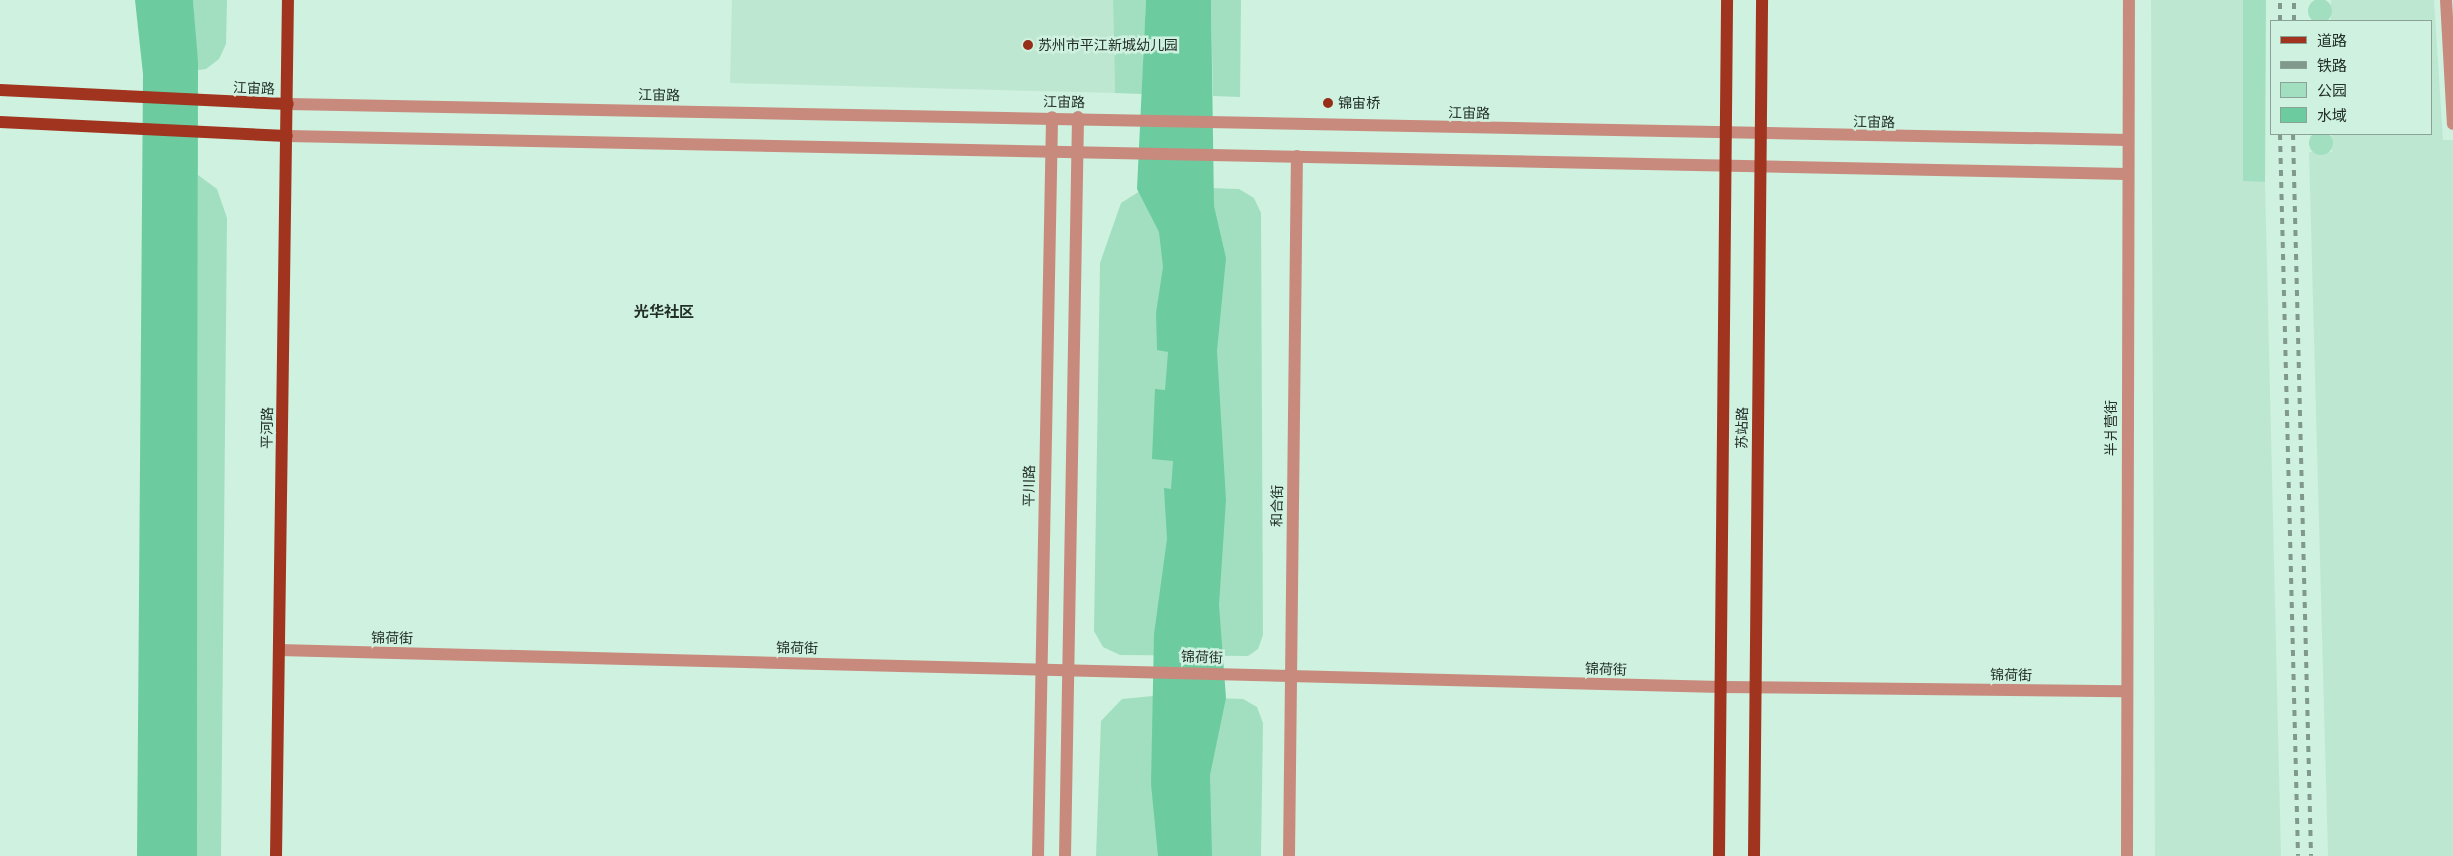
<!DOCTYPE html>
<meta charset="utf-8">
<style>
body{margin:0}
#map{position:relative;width:2453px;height:856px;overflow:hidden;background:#cff1df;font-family:Arial,"Noto Sans SC",sans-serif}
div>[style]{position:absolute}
.built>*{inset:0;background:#bee7d1}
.green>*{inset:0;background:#a2dfc0}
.round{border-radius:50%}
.water>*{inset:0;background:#6ccca0}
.minor>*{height:12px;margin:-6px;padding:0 6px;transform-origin:6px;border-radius:6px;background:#c78a7c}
.major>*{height:12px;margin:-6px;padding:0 6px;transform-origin:6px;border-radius:6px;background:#a0341e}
.rail>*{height:4px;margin-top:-2px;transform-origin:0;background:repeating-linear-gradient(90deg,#80998c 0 6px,transparent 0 12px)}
.dots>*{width:14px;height:14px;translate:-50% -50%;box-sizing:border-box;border:2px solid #cff1df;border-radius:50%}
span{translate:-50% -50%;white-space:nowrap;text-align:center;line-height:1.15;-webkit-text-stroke:5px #cff1df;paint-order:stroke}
.poi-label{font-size:14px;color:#222f28}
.left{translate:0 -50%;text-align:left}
.street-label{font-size:14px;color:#222f28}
.neighbourhood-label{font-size:15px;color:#222f28;font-weight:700}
.legend{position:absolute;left:2270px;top:20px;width:162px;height:115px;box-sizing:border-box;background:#cff1df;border:1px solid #8aa396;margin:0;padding:6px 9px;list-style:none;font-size:15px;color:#222f28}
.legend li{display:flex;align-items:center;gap:10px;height:25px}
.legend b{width:25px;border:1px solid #8aa396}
</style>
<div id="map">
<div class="built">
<div style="clip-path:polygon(732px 0,1113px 0,1115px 93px,730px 83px)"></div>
<div style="clip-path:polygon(2151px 0,2243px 0,2243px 180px,2265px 182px,2281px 856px,2155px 856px)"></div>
<div style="clip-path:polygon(2331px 0,2434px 0,2443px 140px,2453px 140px,2453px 856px,2328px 856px,2309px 152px,2332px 152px,2332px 134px,2432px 134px,2432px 21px,2331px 21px)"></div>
</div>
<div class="green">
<div class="round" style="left:2308px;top:-1px;width:24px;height:24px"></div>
<div style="clip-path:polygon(193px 0,227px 0,226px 44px,219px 59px,206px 69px,198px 70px)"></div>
<div style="clip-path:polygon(1113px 0,1146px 0,1142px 94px,1115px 93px)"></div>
<div style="clip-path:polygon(1211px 0,1241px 0,1240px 97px,1213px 96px)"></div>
<div style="clip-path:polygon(2243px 0,2266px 0,2265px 182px,2243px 181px)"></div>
<div class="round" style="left:2309px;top:131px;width:24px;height:24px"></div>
<div style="clip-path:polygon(198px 175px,217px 189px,227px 218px,221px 856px,197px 856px)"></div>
<div style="clip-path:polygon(1148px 186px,1239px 189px,1254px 198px,1261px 213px,1263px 635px,1258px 649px,1248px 656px,1120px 655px,1103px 647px,1094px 631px,1100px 263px,1121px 203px)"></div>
<div style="clip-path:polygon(1153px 696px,1243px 699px,1257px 707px,1263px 723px,1261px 856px,1096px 856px,1101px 721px,1122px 699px)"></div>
</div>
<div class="water">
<div style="clip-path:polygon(135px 0,193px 0,198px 61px,197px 856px,137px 856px,143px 74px)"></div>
<div style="clip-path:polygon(1146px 0,1211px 0,1214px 206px,1226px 258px,1217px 351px,1226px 500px,1219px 605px,1226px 698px,1210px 775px,1212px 856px,1158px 856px,1151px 784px,1154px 634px,1167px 539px,1164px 488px,1171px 489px,1173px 461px,1152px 459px,1155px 389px,1165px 390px,1168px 352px,1157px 350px,1156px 313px,1163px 267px,1159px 232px,1137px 189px)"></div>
</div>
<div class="minor">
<div style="left:2446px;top:0;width:124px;rotate:86.8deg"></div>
<div style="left:288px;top:104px;width:1840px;rotate:1.12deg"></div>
<div style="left:287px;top:136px;width:1840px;rotate:1.18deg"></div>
<div style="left:279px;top:650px;width:1442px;rotate:1.47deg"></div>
<div style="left:1721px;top:687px;width:403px;rotate:0.6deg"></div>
<div style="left:1038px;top:856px;width:739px;rotate:-88.91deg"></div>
<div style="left:1065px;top:856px;width:739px;rotate:-88.99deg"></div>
<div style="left:1289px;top:856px;width:700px;rotate:-89.35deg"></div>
<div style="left:2127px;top:856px;width:856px;rotate:-89.87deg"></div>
</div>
<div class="major">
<div style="left:0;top:90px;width:288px;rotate:2.8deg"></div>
<div style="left:0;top:122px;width:287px;rotate:2.8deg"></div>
<div style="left:276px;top:856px;width:856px;rotate:-89.2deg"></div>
<div style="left:1719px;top:856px;width:856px;rotate:-89.46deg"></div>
<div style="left:1754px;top:856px;width:856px;rotate:-89.46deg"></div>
</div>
<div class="rail">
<div style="left:2280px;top:21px;width:21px;rotate:-90deg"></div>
<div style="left:2294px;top:21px;width:21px;rotate:-90deg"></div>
<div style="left:2280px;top:134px;width:722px;rotate:88.57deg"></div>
<div style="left:2293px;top:134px;width:722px;rotate:88.57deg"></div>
</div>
<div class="dots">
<div style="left:1028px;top:45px;background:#972e19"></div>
<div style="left:1328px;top:103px;background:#972e19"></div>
</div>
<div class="poi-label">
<span class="left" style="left:1038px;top:45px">苏州市平江新城幼儿园</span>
<span class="left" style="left:1338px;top:103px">锦宙桥</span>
</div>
<div class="street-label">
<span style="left:254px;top:88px;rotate:2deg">江宙路</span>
<span style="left:659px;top:95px;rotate:1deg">江宙路</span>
<span style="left:1064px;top:102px;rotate:1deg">江宙路</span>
<span style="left:1469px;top:113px;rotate:1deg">江宙路</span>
<span style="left:1874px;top:122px;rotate:1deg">江宙路</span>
<span style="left:267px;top:428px;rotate:-89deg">平河路</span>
<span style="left:1742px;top:428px;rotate:-89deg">苏站路</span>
<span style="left:2111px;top:428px;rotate:-90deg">半爿营街</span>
<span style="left:1029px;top:486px;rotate:-89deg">平川路</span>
<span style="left:1277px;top:506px;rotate:-89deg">和合街</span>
<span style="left:392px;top:638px;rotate:1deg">锦荷街</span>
<span style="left:797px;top:648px;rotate:1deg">锦荷街</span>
<span style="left:1202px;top:657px;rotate:2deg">锦荷街</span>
<span style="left:1606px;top:669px;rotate:2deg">锦荷街</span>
<span style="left:2011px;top:675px;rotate:1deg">锦荷街</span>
</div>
<div class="neighbourhood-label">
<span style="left:664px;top:312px">光华社区</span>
</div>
<ul class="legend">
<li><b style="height:6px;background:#a0341e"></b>道路</li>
<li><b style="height:6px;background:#80998c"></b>铁路</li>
<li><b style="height:14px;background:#a2dfc0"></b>公园</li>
<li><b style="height:14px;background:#6ccca0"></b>水域</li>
</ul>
</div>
